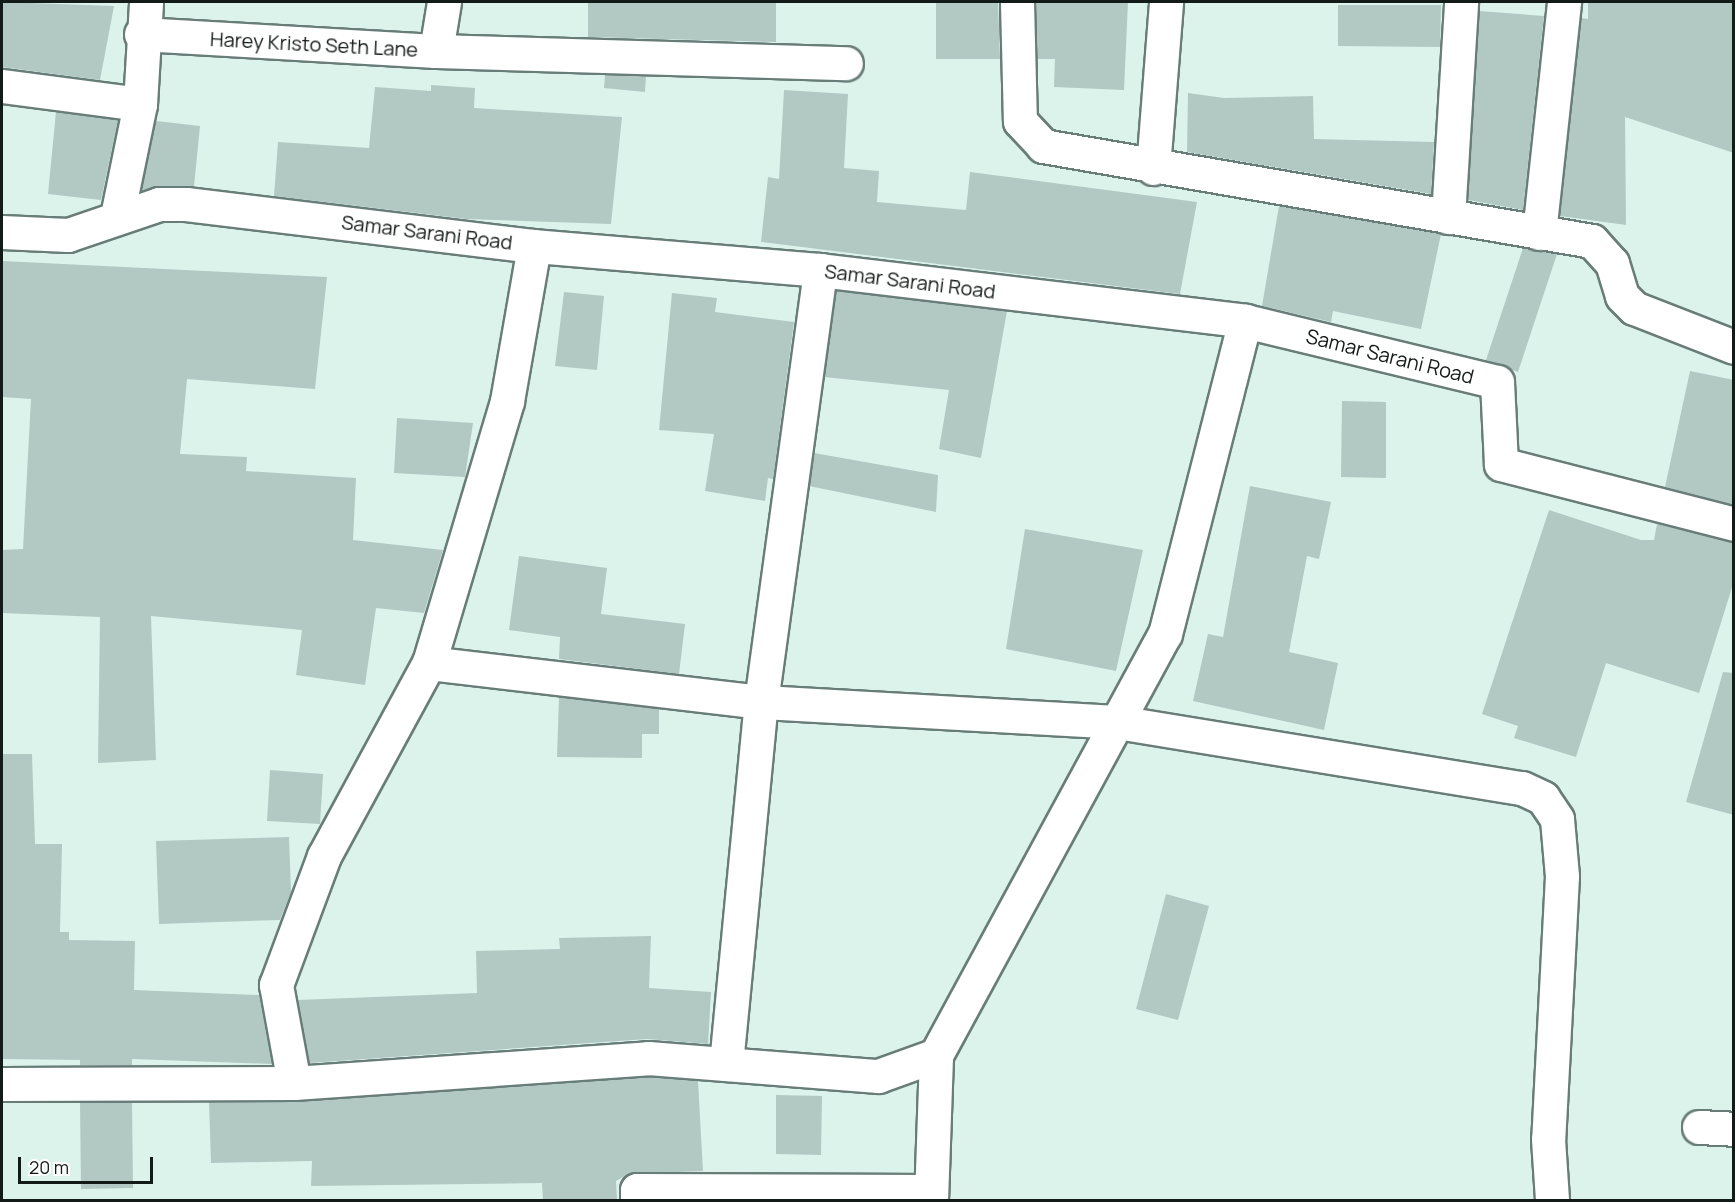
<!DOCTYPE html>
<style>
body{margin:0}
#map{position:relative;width:1735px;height:1202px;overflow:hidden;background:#dcf3ec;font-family:Manrope,sans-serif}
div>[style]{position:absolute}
.building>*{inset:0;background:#b2c8c2}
.roads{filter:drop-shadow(2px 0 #697d78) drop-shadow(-2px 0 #697d78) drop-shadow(0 2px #697d78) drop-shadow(0 -2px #697d78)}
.minor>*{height:33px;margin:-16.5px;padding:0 16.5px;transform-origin:16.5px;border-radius:16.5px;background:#fff}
span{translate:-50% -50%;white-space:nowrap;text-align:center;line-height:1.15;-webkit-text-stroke:6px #fff;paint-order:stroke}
.street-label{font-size:20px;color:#131b19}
.frame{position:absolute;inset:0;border:3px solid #131b19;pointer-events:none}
.scale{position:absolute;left:18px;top:1157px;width:135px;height:27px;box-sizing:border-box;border:3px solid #131b19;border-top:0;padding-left:8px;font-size:18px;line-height:21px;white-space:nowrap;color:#131b19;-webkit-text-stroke:4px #fff;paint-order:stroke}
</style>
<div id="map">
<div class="building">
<div style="clip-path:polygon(2px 2px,114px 6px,100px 80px,2px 67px)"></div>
<div style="clip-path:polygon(588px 2px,776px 2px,776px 42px,588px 37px)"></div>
<div style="clip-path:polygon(936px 2px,998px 2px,1000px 59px,936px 59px)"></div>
<div style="clip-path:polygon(1036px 2px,1128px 2px,1124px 90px,1054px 87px,1055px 59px,1037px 59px)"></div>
<div style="clip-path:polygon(1588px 2px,1734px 2px,1734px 153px,1625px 117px,1626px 225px,1560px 216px,1581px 18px,1588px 19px)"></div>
<div style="clip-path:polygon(1338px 5px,1441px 5px,1440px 47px,1338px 46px)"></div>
<div style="clip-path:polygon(1479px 11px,1544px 16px,1523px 210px,1468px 200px)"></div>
<div style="clip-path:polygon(605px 75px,646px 76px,645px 92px,604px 88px)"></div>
<div style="clip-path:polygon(431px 85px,475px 88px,474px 108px,622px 117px,611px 224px,467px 219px,274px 196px,278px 142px,369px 148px,375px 87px,431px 91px)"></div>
<div style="clip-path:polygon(784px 90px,848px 94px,844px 168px,879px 171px,877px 202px,966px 210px,970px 172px,1197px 202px,1180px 294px,761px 242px,768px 177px,779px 179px)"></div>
<div style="clip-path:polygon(1188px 93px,1224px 98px,1313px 96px,1314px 139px,1434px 142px,1431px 194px,1187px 152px)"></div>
<div style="clip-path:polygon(56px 112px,118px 120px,101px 200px,48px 194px)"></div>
<div style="clip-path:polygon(156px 121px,200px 126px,194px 186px,141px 190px)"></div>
<div style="clip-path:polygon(1279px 206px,1441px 234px,1421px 329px,1333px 311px,1331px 322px,1262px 306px)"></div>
<div style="clip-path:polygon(1523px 248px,1557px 254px,1518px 372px,1486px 360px)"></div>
<div style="clip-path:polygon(2px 261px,327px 277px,315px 389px,187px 379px,180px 454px,247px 457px,246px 471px,356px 478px,353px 540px,443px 550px,424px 613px,376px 608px,365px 685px,296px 675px,302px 630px,151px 616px,156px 760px,98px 763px,100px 617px,2px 613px,2px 550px,23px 549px,31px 399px,2px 397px)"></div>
<div style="clip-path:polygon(836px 291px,1007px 311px,981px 458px,939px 449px,949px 390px,824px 377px)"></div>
<div style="clip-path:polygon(564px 292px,604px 296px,597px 370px,555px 366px)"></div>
<div style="clip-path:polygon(672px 293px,717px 298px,715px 312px,794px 322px,773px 479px,768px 478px,765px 501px,705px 491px,714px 434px,659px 430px)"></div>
<div style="clip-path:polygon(1690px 371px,1734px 380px,1734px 505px,1665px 487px)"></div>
<div style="clip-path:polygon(1342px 401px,1386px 402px,1386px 478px,1341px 477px)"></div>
<div style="clip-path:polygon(397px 418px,473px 423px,465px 477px,394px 473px)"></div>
<div style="clip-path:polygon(814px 453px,938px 475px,936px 512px,809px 486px)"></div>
<div style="clip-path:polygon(1250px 486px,1331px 502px,1319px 559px,1307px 556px,1289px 652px,1338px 663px,1324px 730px,1193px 701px,1208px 634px,1223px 637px)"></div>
<div style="clip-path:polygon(1549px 510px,1641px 540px,1654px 540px,1657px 524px,1734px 542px,1734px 581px,1699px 693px,1606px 663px,1576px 757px,1514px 738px,1518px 726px,1482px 714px)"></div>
<div style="clip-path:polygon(1025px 529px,1143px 550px,1116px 671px,1006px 649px)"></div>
<div style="clip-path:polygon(519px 556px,607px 568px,601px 614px,685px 624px,679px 674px,559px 659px,560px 637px,509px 630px)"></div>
<div style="clip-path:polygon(1723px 672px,1734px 673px,1734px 815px,1686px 802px)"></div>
<div style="clip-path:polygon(559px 697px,659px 709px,659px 734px,642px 734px,642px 758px,557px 757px)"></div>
<div style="clip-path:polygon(2px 754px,32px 754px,35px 844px,62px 844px,60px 932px,69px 932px,69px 940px,135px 941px,134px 990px,259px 995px,272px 1064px,132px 1059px,132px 1065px,80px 1065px,80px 1060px,2px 1059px)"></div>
<div style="clip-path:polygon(270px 770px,323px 774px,320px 824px,267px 821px)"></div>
<div style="clip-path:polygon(289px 837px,291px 892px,280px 920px,159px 924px,156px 841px)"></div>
<div style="clip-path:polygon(1166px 894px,1209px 906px,1178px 1020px,1136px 1009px)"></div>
<div style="clip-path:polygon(651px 936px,649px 988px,711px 992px,708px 1044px,647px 1039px,309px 1063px,298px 1000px,477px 993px,476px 951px,560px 949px,559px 938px)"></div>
<div style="clip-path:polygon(648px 1077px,698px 1081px,703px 1171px,628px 1174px,616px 1181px,617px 1200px,543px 1200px,542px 1183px,311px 1186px,312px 1161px,211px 1163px,209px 1102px,295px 1102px)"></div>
<div style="clip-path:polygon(776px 1095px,822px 1096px,821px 1155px,776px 1154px)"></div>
<div style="clip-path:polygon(80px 1102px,132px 1102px,133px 1188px,81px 1189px)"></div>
</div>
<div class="roads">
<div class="minor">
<div style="left:1017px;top:2px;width:119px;rotate:88.6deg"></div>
<div style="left:1020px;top:121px;width:34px;rotate:47deg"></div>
<div style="left:1043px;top:146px;width:557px;rotate:9.82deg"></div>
<div style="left:1592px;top:241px;width:30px;rotate:48deg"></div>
<div style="left:1612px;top:263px;width:34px;rotate:73deg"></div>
<div style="left:1622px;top:296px;width:17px;rotate:45deg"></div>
<div style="left:1634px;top:308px;width:107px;rotate:21.3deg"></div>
<div style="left:141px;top:34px;width:295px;rotate:3.3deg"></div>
<div style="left:436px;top:51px;width:50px;rotate:-80.7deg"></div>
<div style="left:436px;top:51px;width:410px;rotate:1.7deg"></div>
<div style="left:2px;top:86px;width:139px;rotate:7.4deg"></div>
<div style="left:1153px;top:168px;width:167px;rotate:-85.5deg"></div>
<div style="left:117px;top:216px;width:114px;rotate:-78.4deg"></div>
<div style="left:140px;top:104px;width:102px;rotate:-86.6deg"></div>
<div style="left:1448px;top:217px;width:215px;rotate:-86.5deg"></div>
<div style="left:2px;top:232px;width:66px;rotate:2.6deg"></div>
<div style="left:68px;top:235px;width:96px;rotate:-18.8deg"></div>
<div style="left:159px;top:204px;width:27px"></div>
<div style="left:186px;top:204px;width:351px;rotate:6.9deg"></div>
<div style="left:534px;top:246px;width:287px;rotate:4.8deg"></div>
<div style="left:820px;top:270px;width:428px;rotate:6.8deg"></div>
<div style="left:1245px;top:321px;width:259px;rotate:13.6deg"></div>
<div style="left:1497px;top:382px;width:82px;rotate:87.2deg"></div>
<div style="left:1501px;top:464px;width:241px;rotate:14.4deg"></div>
<div style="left:1539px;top:233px;width:232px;rotate:-83.8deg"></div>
<div style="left:429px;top:663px;width:334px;rotate:6.7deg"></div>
<div style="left:761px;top:702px;width:357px;rotate:3.2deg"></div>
<div style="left:1117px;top:722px;width:410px;rotate:9.3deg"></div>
<div style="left:1522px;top:788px;width:23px;rotate:25deg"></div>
<div style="left:1543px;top:798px;width:25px;rotate:56deg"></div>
<div style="left:1557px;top:819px;width:57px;rotate:85deg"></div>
<div style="left:1562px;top:876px;width:263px;rotate:93deg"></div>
<div style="left:1548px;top:1139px;width:61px;rotate:86.2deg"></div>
<div style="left:726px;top:1064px;width:364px;rotate:-84.5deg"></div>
<div style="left:761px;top:702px;width:436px;rotate:-82.2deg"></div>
<div style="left:294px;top:1083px;width:100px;rotate:-100.4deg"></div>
<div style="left:276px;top:985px;width:138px;rotate:-69.6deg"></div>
<div style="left:324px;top:856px;width:220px;rotate:-61.5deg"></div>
<div style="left:429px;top:663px;width:273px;rotate:-73.4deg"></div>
<div style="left:507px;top:401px;width:157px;rotate:-80.1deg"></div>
<div style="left:2px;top:1084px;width:292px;rotate:-0.2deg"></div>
<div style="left:294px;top:1083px;width:355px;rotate:-4deg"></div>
<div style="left:648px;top:1058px;width:231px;rotate:4.5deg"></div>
<div style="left:878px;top:1076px;width:62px;rotate:-19.9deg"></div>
<div style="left:936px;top:1055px;width:479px;rotate:-61.5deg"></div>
<div style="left:1165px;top:634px;width:323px;rotate:-75.7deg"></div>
<div style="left:1699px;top:1127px;width:35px;rotate:3deg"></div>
<div style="left:637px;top:1200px;width:10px;rotate:-90deg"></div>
<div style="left:637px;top:1190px;width:294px;rotate:0.2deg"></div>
<div style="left:931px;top:1200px;width:145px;rotate:-88deg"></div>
</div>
</div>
<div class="street-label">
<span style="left:314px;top:44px;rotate:3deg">Harey Kristo Seth Lane</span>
<span style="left:427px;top:232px;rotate:7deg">Samar Sarani Road</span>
<span style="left:910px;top:281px;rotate:7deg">Samar Sarani Road</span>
<span style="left:1390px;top:356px;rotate:14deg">Samar Sarani Road</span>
</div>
<div class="frame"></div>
<div class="scale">20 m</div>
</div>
